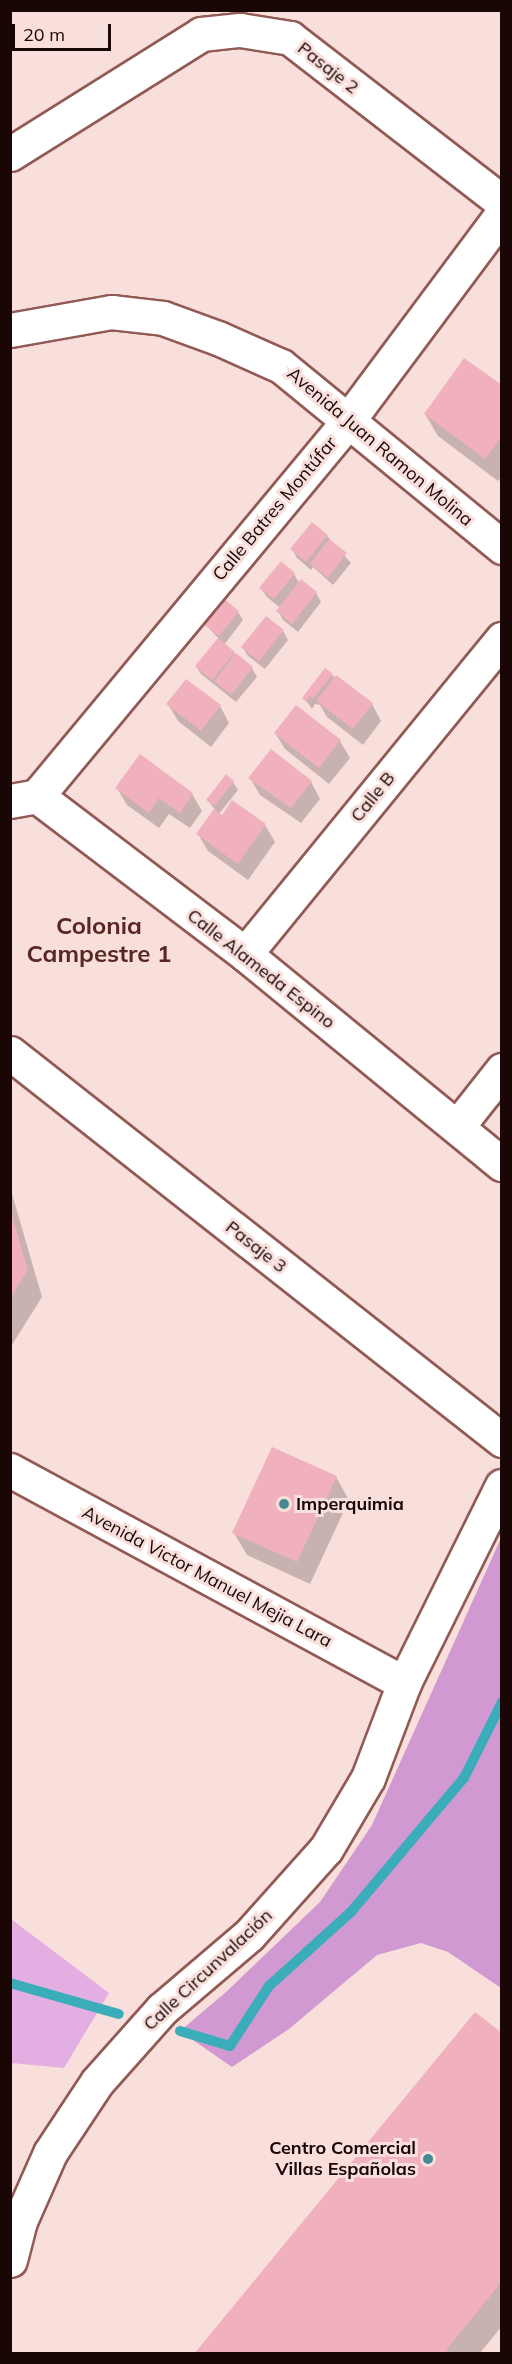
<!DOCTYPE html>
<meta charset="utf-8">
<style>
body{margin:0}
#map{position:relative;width:512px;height:2364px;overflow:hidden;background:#f9dfdb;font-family:Mulish,sans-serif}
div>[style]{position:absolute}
.green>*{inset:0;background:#e3afe3}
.forest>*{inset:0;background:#d199d1}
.shadow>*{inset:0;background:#0003}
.stream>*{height:10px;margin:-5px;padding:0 5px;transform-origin:5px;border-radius:5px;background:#3aacba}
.building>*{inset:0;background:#f0b1bd}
.roads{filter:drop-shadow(2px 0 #925a54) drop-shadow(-2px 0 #925a54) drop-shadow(0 2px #925a54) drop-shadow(0 -2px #925a54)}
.minor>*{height:33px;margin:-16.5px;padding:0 16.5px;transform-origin:16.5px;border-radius:16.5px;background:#fff}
.dots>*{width:16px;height:16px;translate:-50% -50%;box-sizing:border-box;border:3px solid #f9dfdb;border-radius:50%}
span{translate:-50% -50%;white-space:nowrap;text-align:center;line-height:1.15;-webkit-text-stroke:6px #f9dfdb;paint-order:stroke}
.street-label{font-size:18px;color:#1a0605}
.poi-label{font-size:18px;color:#1a0605;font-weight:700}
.left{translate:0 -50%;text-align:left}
.right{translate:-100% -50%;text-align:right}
.district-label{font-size:24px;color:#592723;font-weight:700}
.frame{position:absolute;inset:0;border:12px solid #1a0605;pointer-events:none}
.scale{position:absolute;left:12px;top:24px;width:99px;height:27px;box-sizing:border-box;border:3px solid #1a0605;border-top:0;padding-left:8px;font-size:18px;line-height:21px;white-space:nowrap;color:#1a0605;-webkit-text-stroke:4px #f9dfdb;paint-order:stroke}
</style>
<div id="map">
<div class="green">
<div style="clip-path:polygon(11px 1919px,109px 1993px,64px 2068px,11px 2063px)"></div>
</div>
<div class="forest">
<div style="clip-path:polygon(501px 1538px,501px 1988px,448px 1952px,421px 1943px,377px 1955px,289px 2029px,232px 2067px,180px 2031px,226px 1992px,320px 1902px,372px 1825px)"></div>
</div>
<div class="shadow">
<div style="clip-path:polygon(502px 387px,502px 476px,498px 481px,438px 436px,425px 414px)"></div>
<div style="clip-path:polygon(327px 536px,351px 563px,333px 585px,313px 567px,311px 570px,297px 558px,292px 549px)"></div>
<div style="clip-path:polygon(294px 574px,299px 583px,316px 593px,321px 602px,298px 632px,283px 620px,278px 611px,280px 608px,266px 596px,261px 588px)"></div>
<div style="clip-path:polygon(238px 612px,243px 620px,224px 645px,252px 668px,257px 677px,236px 702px,201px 674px,196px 666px,219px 639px,205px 624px)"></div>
<div style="clip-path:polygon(283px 631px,288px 640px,265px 669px,248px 656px,243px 648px)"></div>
<div style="clip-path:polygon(332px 675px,372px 704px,381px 721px,363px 745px,327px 717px,320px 705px,315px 704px,312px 709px,304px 698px)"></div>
<div style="clip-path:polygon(168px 704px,220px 706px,229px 723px,211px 747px,178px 721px)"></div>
<div style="clip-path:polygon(296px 707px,340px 741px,350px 758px,329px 784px,285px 749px,275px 733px)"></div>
<div style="clip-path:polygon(140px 756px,192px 794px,202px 811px,190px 828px,169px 814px,159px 828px,127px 805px,117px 788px)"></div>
<div style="clip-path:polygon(250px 778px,311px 782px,320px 799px,301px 823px,260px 795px)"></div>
<div style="clip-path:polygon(233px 782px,238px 790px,219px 814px,265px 825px,275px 842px,248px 880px,208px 851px,198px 834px,215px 810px,208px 800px)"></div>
<div style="clip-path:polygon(10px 1187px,42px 1297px,10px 1348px)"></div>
<div style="clip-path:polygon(336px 1477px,349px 1500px,310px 1584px,247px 1555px,234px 1533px)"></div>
<div style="clip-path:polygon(502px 2035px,502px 2326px,479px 2354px,196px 2354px)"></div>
</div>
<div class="stream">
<div style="left:10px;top:1983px;width:113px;rotate:15.9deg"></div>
<div style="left:180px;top:2031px;width:52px;rotate:16.7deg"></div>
<div style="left:230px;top:2046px;width:72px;rotate:-57deg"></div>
<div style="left:269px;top:1986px;width:110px;rotate:-42.1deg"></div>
<div style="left:351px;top:1912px;width:175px;rotate:-49.9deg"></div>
<div style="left:464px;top:1778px;width:85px;rotate:-63.4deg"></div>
</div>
<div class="building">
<div style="clip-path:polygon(464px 358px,502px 385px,502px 436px,485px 459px,424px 414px)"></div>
<div style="clip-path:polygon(312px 522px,328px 535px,306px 562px,290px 549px)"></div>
<div style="clip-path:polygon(329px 539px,347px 553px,328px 578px,310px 564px)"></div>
<div style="clip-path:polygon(281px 561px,295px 573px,274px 599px,259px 588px)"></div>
<div style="clip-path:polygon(301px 579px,317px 592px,292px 624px,276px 611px)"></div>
<div style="clip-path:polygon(223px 598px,239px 611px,219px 636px,203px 624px)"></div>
<div style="clip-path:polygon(266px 616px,284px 630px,259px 661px,241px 647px)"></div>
<div style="clip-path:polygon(218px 638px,235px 652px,212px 680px,195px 666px)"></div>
<div style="clip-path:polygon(236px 653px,253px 667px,231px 695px,214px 681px)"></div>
<div style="clip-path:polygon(325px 668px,333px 674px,313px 699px,310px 696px,306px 702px,302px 698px)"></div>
<div style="clip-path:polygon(336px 675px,373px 703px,353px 729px,316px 701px)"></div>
<div style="clip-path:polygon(186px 679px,221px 705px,201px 731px,166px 704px)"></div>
<div style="clip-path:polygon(296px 705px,341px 740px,319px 768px,274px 733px)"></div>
<div style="clip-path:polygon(271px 749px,312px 781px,291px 808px,248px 778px)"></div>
<div style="clip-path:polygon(140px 754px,193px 793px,180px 813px,159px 798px,149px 813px,115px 788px)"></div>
<div style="clip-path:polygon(226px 774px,234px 781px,215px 806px,206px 800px)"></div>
<div style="clip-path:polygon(232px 800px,266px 824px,238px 864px,196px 834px,214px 809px,222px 815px)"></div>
<div style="clip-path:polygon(10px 1209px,28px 1270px,10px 1299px)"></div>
<div style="clip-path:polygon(272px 1447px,337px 1476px,297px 1562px,232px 1533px)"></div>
<div style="clip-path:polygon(475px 2012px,502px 2033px,502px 2286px,500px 2284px,446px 2350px,451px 2354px,194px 2354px)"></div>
</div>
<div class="roads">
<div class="minor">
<div style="left:10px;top:154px;width:226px;rotate:-32.1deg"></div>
<div style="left:201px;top:34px;width:39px;rotate:-6deg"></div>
<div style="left:240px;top:30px;width:51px;rotate:9.1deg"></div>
<div style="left:290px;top:38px;width:268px;rotate:37.7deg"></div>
<div style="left:10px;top:330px;width:103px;rotate:-10.1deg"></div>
<div style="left:111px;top:312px;width:52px;rotate:6.6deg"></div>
<div style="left:163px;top:318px;width:59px;rotate:20deg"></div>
<div style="left:218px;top:338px;width:69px;rotate:24deg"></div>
<div style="left:281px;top:366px;width:286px;rotate:39.3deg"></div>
<div style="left:37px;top:796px;width:486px;rotate:-50.3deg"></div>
<div style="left:347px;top:422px;width:259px;rotate:-53.3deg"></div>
<div style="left:10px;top:801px;width:27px;rotate:-10deg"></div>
<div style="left:37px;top:796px;width:261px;rotate:37.2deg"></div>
<div style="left:245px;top:954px;width:332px;rotate:39.3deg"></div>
<div style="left:245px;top:954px;width:407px;rotate:-50.8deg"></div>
<div style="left:10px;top:1053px;width:626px;rotate:38.19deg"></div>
<div style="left:457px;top:1127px;width:73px;rotate:-51.7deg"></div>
<div style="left:10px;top:1470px;width:448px;rotate:28.4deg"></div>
<div style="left:10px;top:2260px;width:40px;rotate:-75.6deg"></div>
<div style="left:20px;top:2221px;width:74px;rotate:-66.2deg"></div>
<div style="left:50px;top:2153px;width:85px;rotate:-56.5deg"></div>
<div style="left:97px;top:2082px;width:98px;rotate:-48.3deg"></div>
<div style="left:162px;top:2009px;width:114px;rotate:-40.4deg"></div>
<div style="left:249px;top:1935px;width:115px;rotate:-48.2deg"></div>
<div style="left:326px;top:1849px;width:82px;rotate:-59.4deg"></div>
<div style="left:368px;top:1778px;width:102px;rotate:-69.2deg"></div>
<div style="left:404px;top:1683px;width:220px;rotate:-63.6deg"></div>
</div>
</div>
<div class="dots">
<div style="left:284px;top:1504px;background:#438a93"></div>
<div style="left:428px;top:2159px;background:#438a93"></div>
</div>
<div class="street-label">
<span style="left:328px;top:68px;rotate:38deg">Pasaje 2</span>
<span style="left:380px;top:447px;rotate:40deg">Avenida Juan Ramon Molina</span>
<span style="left:275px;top:509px;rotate:-50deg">Calle Batres Montúfar</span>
<span style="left:373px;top:797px;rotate:-51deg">Calle B</span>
<span style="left:261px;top:969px;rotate:38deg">Calle Alameda Espino</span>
<span style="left:256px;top:1247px;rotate:38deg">Pasaje 3</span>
<span style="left:207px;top:1577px;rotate:28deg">Avenida Victor Manuel Mejia Lara</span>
<span style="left:208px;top:1970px;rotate:-43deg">Calle Circunvalación</span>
</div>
<div class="poi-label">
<span class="left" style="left:296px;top:1504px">Imperquimia</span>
<span class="right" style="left:416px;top:2159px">Centro Comercial<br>Villas Españolas</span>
</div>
<div class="district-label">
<span style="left:99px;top:940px">Colonia<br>Campestre 1</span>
</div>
<div class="frame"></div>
<div class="scale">20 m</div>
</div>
